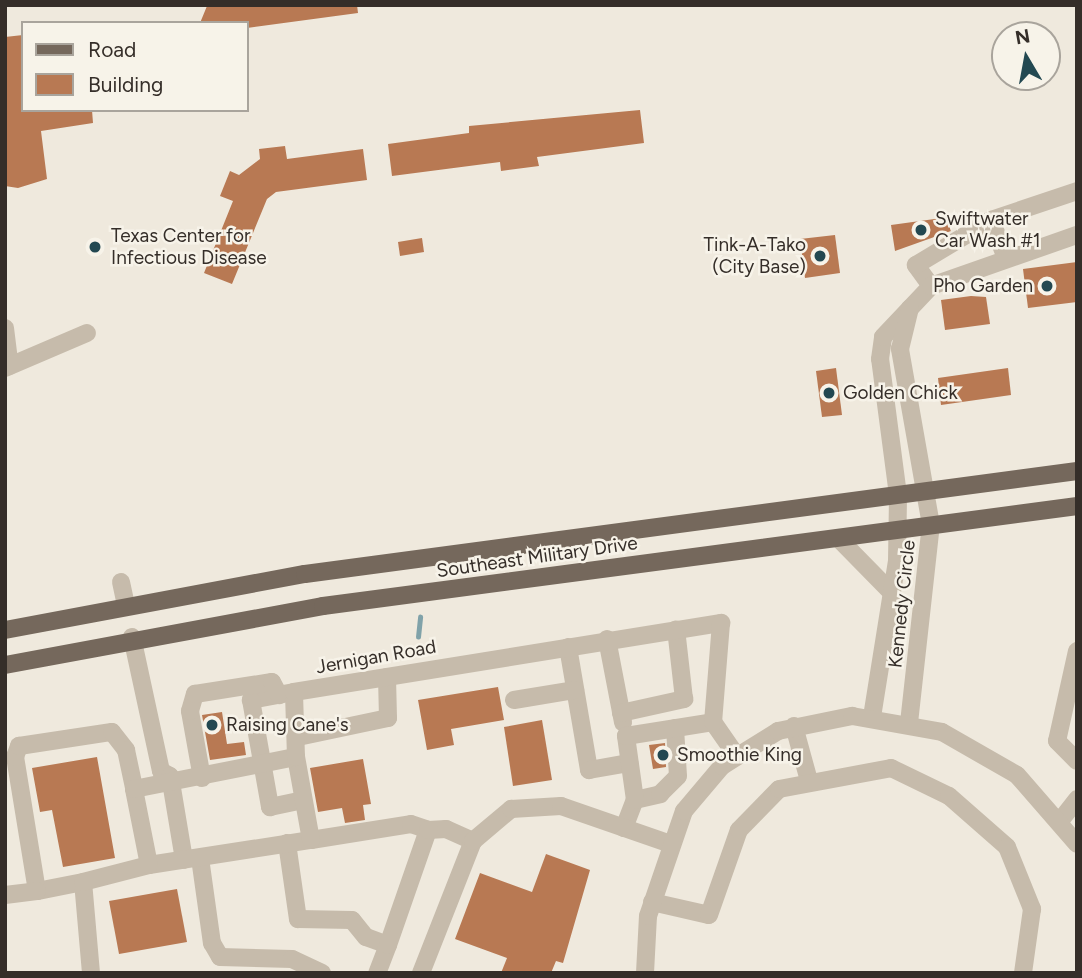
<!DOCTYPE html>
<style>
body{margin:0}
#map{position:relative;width:1082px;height:978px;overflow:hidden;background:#efe9dd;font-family:Figtree,sans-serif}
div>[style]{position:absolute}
.stream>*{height:4.5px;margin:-2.25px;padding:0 2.25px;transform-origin:2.25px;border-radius:2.25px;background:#80a2a9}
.building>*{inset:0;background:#b87953}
.minor>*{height:18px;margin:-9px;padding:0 9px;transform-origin:9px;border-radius:9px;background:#c6bbab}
.major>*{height:18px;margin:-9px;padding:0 9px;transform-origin:9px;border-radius:9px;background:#75685c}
.dots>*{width:19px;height:19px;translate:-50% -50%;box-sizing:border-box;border:4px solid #f7f3e9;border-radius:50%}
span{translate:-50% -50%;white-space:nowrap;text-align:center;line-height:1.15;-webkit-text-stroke:5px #f7f3e9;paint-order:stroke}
.poi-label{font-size:19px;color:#352e29}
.left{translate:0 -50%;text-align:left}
.right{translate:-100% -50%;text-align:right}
.street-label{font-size:19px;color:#352e29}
.frame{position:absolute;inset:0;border:7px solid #352e29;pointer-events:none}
.legend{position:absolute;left:21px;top:21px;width:228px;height:91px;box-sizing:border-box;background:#f7f3e9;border:2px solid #a9a49c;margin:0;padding:9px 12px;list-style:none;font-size:21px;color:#352e29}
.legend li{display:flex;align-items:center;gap:14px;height:35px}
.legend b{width:35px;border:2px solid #a9a49c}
.north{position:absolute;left:991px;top:21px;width:70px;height:70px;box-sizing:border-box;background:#f7f3e9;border:2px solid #a9a49c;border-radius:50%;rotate:350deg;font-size:19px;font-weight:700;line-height:28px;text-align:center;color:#352e29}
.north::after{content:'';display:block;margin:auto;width:24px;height:32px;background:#234851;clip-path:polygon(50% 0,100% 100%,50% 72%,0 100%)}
</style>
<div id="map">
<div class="stream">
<div style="left:418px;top:637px;width:20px;rotate:-84deg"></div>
</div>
<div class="building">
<div style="clip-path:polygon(224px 5px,357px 5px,358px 13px,247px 28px,247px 23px,200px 23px,207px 6px)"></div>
<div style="clip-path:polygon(23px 35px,23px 110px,92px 110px,93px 123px,41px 131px,47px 179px,18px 188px,5px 186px,5px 37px)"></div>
<div style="clip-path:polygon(640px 110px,644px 143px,537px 157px,539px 166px,501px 171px,500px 162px,392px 176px,388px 144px,469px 133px,469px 126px)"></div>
<div style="clip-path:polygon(285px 146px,287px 159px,363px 149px,367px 180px,276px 192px,267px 199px,232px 284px,204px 273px,233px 201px,220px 196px,230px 171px,239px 175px,260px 159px,259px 149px)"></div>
<div style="clip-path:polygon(949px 217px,951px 231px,895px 251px,891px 225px)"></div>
<div style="clip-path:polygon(835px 235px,840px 273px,805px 278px,800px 239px)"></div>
<div style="clip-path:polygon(422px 238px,424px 252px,400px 256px,398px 242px)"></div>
<div style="clip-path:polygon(1077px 262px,1077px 302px,1028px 308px,1023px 269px)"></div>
<div style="clip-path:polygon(971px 296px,986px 297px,990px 324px,945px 330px,941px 300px)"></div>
<div style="clip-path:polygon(836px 368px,842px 415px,822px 417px,816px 371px)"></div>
<div style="clip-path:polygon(1008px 368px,1011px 395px,941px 405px,938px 378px)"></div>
<div style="clip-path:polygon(498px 687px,504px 720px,451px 729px,454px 745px,427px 750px,418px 700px)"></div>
<div style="clip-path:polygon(222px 712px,227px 744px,244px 742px,246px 755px,210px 760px,202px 715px)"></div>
<div style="clip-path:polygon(542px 720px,552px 780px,513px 786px,504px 727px)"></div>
<div style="clip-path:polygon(665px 743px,666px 767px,653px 769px,649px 745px)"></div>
<div style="clip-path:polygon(97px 757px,115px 858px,63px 867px,52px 810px,40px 812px,32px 768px)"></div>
<div style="clip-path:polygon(363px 759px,371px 804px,363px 805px,365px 820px,345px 823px,342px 808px,318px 812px,310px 768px)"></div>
<div style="clip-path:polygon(546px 854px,590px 870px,563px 963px,556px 961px,551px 973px,501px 973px,507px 958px,455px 939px,480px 873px,532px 892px)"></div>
<div style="clip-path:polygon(177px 889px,187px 942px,119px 954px,109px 901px)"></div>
</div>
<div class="minor">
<div style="left:1006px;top:258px;width:41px;rotate:-111.5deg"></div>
<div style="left:991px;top:220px;width:91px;rotate:-18.6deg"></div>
<div style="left:931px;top:286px;width:26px;rotate:-126deg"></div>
<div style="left:916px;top:265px;width:87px;rotate:-31deg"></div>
<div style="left:5px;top:328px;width:38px;rotate:83deg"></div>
<div style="left:5px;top:368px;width:89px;rotate:-23.1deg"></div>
<div style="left:838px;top:538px;width:76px;rotate:45.5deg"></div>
<div style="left:121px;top:582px;width:24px;rotate:78deg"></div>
<div style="left:132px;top:637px;width:137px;rotate:77.8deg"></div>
<div style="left:161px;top:771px;width:10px;rotate:29deg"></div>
<div style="left:170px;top:776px;width:85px;rotate:80.5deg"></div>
<div style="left:607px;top:639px;width:85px;rotate:79.1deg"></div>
<div style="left:568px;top:647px;width:125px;rotate:80.3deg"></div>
<div style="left:589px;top:770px;width:41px;rotate:-9.9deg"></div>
<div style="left:1077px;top:651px;width:92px;rotate:102.5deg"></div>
<div style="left:1057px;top:741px;width:28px;rotate:45deg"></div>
<div style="left:294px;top:692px;width:44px;rotate:169.5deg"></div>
<div style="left:251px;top:700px;width:109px;rotate:79.9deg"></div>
<div style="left:270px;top:807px;width:34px;rotate:-12deg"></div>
<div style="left:514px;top:700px;width:62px;rotate:-9.3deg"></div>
<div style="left:621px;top:713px;width:65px;rotate:-12.5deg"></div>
<div style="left:684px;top:699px;width:70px;rotate:-96.5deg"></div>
<div style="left:872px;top:717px;width:158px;rotate:-80.9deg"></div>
<div style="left:897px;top:561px;width:66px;rotate:-89.1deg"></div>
<div style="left:898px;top:495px;width:137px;rotate:-97.5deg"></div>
<div style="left:880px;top:359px;width:22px;rotate:-82deg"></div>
<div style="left:883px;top:337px;width:70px;rotate:-46.7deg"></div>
<div style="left:931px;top:286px;width:155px;rotate:-19.3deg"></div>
<div style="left:909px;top:723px;width:199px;rotate:-83.7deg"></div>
<div style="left:931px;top:525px;width:179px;rotate:-100deg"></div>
<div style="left:900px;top:349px;width:42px;rotate:-76.3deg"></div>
<div style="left:794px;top:726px;width:57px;rotate:74.7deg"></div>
<div style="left:298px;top:737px;width:92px;rotate:-11.9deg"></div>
<div style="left:388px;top:718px;width:41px;rotate:-91.4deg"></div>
<div style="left:202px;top:778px;width:68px;rotate:-100.2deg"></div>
<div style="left:190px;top:711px;width:18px;rotate:-74deg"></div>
<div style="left:195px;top:694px;width:78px;rotate:-8.9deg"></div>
<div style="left:272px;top:682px;width:15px;rotate:62deg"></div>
<div style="left:635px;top:800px;width:26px;rotate:-13deg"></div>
<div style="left:660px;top:794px;width:25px;rotate:-45deg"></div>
<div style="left:678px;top:776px;width:48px;rotate:-93.6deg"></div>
<div style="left:1060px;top:821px;width:28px;rotate:-52deg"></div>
<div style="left:624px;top:828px;width:30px;rotate:-69deg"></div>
<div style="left:635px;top:800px;width:65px;rotate:-98deg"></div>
<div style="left:626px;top:736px;width:88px;rotate:-9.1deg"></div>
<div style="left:713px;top:722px;width:40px;rotate:55.1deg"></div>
<div style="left:311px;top:840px;width:101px;rotate:-9.1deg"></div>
<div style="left:411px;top:824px;width:18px;rotate:19deg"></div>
<div style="left:287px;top:843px;width:77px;rotate:81.8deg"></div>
<div style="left:298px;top:919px;width:54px;rotate:1.1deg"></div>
<div style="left:352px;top:920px;width:22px;rotate:51deg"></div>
<div style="left:366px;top:937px;width:23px;rotate:20deg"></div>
<div style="left:388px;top:945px;width:30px;rotate:111deg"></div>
<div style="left:200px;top:858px;width:86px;rotate:82deg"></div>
<div style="left:212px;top:943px;width:16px;rotate:60deg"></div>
<div style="left:220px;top:957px;width:72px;rotate:1.6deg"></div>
<div style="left:292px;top:959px;width:33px;rotate:25deg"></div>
<div style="left:149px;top:865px;width:164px;rotate:-8.8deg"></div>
<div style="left:311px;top:840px;width:84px;rotate:-100.2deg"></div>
<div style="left:83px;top:882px;width:47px;rotate:168.9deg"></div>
<div style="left:37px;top:891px;width:136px;rotate:-99.3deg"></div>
<div style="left:15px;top:757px;width:12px;rotate:-70deg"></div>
<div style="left:19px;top:746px;width:94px;rotate:-8.6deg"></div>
<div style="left:112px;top:732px;width:23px;rotate:52deg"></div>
<div style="left:126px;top:750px;width:40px;rotate:78deg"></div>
<div style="left:5px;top:895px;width:32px;rotate:-7deg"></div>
<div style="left:652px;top:902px;width:58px;rotate:12.8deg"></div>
<div style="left:709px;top:915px;width:90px;rotate:-70.6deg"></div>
<div style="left:739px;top:830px;width:57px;rotate:-45.7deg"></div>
<div style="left:779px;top:789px;width:114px;rotate:-10.6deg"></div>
<div style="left:891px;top:768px;width:64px;rotate:25.8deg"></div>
<div style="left:949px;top:796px;width:77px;rotate:41.3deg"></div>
<div style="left:1007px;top:847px;width:67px;rotate:68deg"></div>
<div style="left:1032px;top:909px;width:65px;rotate:98deg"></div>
<div style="left:388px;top:945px;width:122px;rotate:-70.8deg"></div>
<div style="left:428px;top:830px;width:18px;rotate:-3deg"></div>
<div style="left:446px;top:829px;width:30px;rotate:24deg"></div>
<div style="left:91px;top:973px;width:91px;rotate:-95deg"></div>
<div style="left:83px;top:882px;width:68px;rotate:-14.4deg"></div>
<div style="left:149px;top:865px;width:77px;rotate:-101.2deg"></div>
<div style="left:134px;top:789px;width:165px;rotate:-11.2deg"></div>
<div style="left:296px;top:757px;width:65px;rotate:-91.8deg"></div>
<div style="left:294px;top:692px;width:433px;rotate:-9.2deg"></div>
<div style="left:721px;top:623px;width:99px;rotate:94.6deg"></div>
<div style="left:421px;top:973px;width:142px;rotate:-68.5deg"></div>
<div style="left:473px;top:841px;width:50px;rotate:-40.1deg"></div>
<div style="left:511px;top:809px;width:50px;rotate:-3.4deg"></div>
<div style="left:561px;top:806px;width:113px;rotate:19.1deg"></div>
<div style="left:645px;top:973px;width:57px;rotate:-87deg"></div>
<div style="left:648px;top:916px;width:111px;rotate:-71.1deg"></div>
<div style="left:684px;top:811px;width:59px;rotate:-49.8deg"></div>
<div style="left:722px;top:766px;width:66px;rotate:-32deg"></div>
<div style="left:778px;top:731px;width:76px;rotate:-11.5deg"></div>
<div style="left:852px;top:716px;width:91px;rotate:10.1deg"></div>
<div style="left:942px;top:732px;width:86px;rotate:29.8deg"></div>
<div style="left:1017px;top:775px;width:91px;rotate:49deg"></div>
</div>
<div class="major">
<div style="left:5px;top:630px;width:305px;rotate:-10.6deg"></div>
<div style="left:305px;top:574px;width:779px;rotate:-7.6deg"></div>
<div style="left:5px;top:665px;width:323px;rotate:-10.5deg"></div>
<div style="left:323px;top:606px;width:761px;rotate:-7.55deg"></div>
</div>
<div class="dots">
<div style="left:921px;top:230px;background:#234851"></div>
<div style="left:95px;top:247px;background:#234851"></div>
<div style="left:820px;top:256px;background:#234851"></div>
<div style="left:1047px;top:286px;background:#234851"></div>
<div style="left:829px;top:393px;background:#234851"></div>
<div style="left:212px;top:725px;background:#234851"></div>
<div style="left:663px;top:755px;background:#234851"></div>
</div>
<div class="poi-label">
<span class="left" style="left:935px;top:230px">Swiftwater<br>Car Wash #1</span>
<span class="left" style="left:111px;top:247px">Texas Center for<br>Infectious Disease</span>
<span class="right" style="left:806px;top:256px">Tink-A-Tako<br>(City Base)</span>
<span class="right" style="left:1033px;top:286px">Pho Garden</span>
<span class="left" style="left:843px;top:393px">Golden Chick</span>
<span class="left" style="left:226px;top:725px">Raising Cane's</span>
<span class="left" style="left:677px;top:755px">Smoothie King</span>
</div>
<div class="street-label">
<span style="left:537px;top:557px;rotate:-8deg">Southeast Military Drive</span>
<span style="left:902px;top:604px;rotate:-84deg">Kennedy Circle</span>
<span style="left:376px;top:657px;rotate:-10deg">Jernigan Road</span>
</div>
<div class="frame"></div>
<ul class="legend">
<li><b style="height:9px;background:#75685c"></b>Road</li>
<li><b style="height:19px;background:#b87953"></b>Building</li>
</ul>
<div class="north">N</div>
</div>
